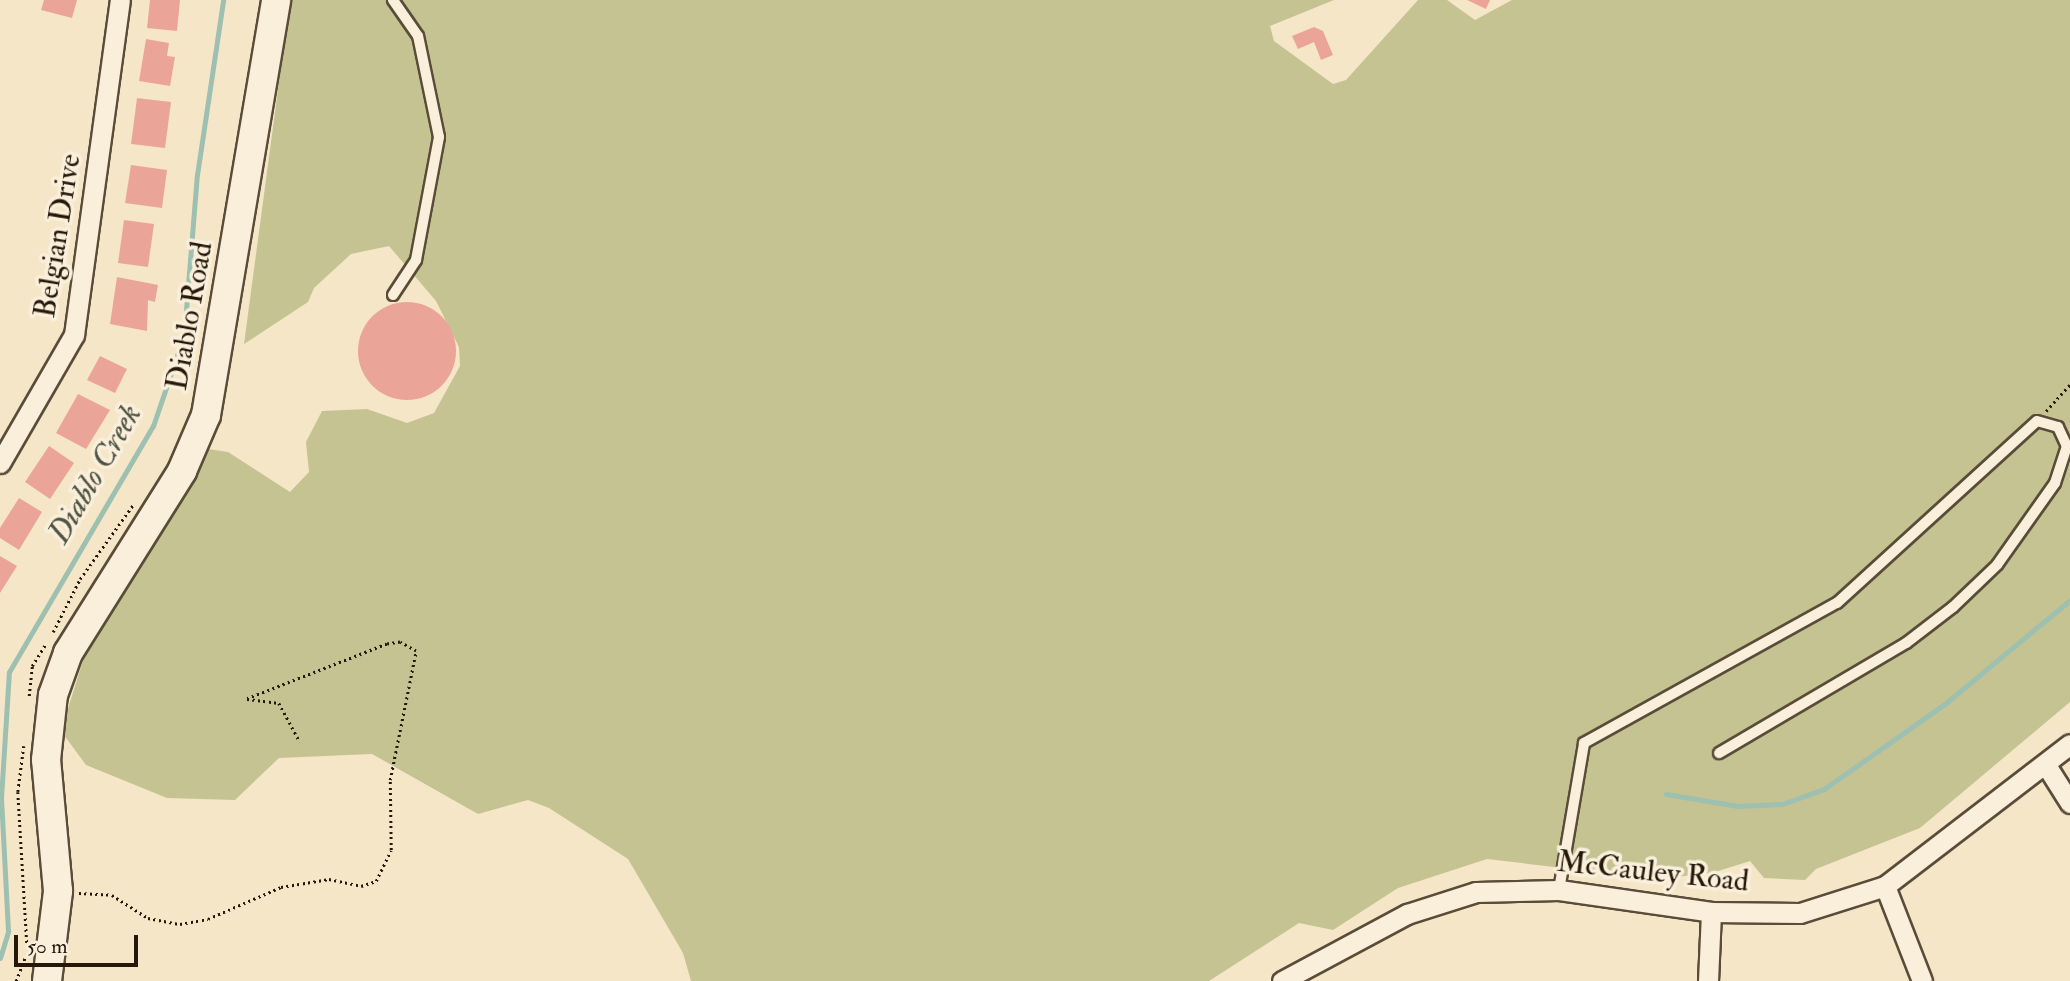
<!DOCTYPE html>
<style>
body{margin:0}
#map{position:relative;width:2070px;height:981px;overflow:hidden;background:#f6e6c8;font-family:"IM FELL Double Pica",serif}
div>[style]{position:absolute}
.green>*{inset:0;background:#c4c391}
.stream>*{height:5px;margin:-2.5px;padding:0 2.5px;transform-origin:2.5px;border-radius:2.5px;background:#9dc0b1}
.building>*{inset:0;background:#eaa598}
.round{border-radius:50%}
.path>*{height:2.5px;margin-top:-1.25px;transform-origin:0;background:repeating-linear-gradient(90deg,#261809 0 2px,transparent 0 5.5px)}
.roads{filter:drop-shadow(2px 0 #5a4c39) drop-shadow(-2px 0 #5a4c39) drop-shadow(0 2px #5a4c39) drop-shadow(0 -2px #5a4c39)}
.lane>*{height:10px;margin:-5px;padding:0 5px;transform-origin:5px;border-radius:5px;background:#f9efdb}
.street>*{height:19px;margin:-9.5px;padding:0 9.5px;transform-origin:9.5px;border-radius:9.5px;background:#f9efdb}
.secondary>*{height:28px;margin:-14px;padding:0 14px;transform-origin:14px;border-radius:14px;background:#f9efdb}
span{translate:-50% -50%;white-space:nowrap;text-align:center;line-height:1.15;-webkit-text-stroke:7px #f9efdb;paint-order:stroke}
.street-label{font-size:30px;color:#261809}
.water-label{font-size:32px;color:#505344;font-style:italic}
.scale{position:absolute;left:14px;top:935px;width:124px;height:32px;box-sizing:border-box;border:4px solid #261809;border-top:0;padding-left:9px;font-size:21px;line-height:24px;white-space:nowrap;color:#261809;-webkit-text-stroke:5px #f9efdb;paint-order:stroke}
</style>
<div id="map">
<div class="green">
<div style="clip-path:polygon(290px 0,1334px 0,1270px 26px,1274px 41px,1333px 84px,1346px 80px,1418px 0,1447px 0,1475px 20px,1512px 0,2070px 0,2070px 702px,1920px 828px,1816px 869px,1805px 880px,1764px 878px,1750px 861px,1712px 873px,1656px 879px,1487px 859px,1398px 888px,1333px 930px,1299px 923px,1209px 981px,691px 981px,683px 953px,628px 859px,549px 808px,528px 800px,478px 814px,372px 754px,279px 758px,235px 800px,167px 798px,86px 765px,61px 731px,86px 651px,208px 449px,228px 452px,290px 492px,309px 472px,306px 442px,322px 411px,367px 409px,407px 423px,434px 413px,460px 366px,459px 347px,436px 301px,389px 246px,351px 254px,314px 288px,308px 302px,244px 344px)"></div>
</div>
<div class="stream">
<div style="left:1666px;top:794px;width:73px;rotate:9.5deg"></div>
<div style="left:1738px;top:806px;width:44px;rotate:-2.6deg"></div>
<div style="left:1782px;top:804px;width:45px;rotate:-19.7deg"></div>
<div style="left:1824px;top:789px;width:149px;rotate:-35.2deg"></div>
<div style="left:1946px;top:703px;width:161px;rotate:-39.7deg"></div>
<div style="left:0;top:958px;width:28px;rotate:-73deg"></div>
<div style="left:8px;top:931px;width:133px;rotate:-93deg"></div>
<div style="left:1px;top:798px;width:126px;rotate:-86.4deg"></div>
<div style="left:9px;top:672px;width:285px;rotate:-59.7deg"></div>
<div style="left:153px;top:426px;width:96px;rotate:-71.2deg"></div>
<div style="left:184px;top:335px;width:161px;rotate:-85.4deg"></div>
<div style="left:197px;top:175px;width:177px;rotate:-81.5deg"></div>
</div>
<div class="building">
<div style="clip-path:polygon(44px 0,77px 0,72px 18px,41px 10px)"></div>
<div style="clip-path:polygon(150px 0,180px 0,177px 31px,147px 28px)"></div>
<div style="clip-path:polygon(1467px 0,1490px 0,1486px 9px)"></div>
<div style="clip-path:polygon(1314px 27px,1323px 31px,1333px 55px,1321px 60px,1314px 42px,1298px 49px,1292px 36px)"></div>
<div style="clip-path:polygon(146px 39px,169px 43px,167px 56px,175px 57px,170px 86px,139px 81px)"></div>
<div style="clip-path:polygon(137px 98px,171px 102px,165px 148px,131px 144px)"></div>
<div style="clip-path:polygon(131px 165px,167px 170px,162px 208px,125px 203px)"></div>
<div style="clip-path:polygon(124px 220px,154px 224px,148px 267px,118px 263px)"></div>
<div style="clip-path:polygon(117px 277px,158px 285px,155px 302px,148px 300px,147px 331px,110px 324px)"></div>
<div class="round" style="left:358px;top:302px;width:98px;height:98px"></div>
<div style="clip-path:polygon(100px 356px,127px 369px,115px 393px,87px 380px)"></div>
<div style="clip-path:polygon(78px 394px,110px 410px,86px 449px,56px 433px)"></div>
<div style="clip-path:polygon(49px 446px,74px 463px,50px 499px,25px 482px)"></div>
<div style="clip-path:polygon(19px 498px,42px 512px,19px 550px,0 538px,0 528px)"></div>
<div style="clip-path:polygon(0 556px,17px 566px,0 593px)"></div>
</div>
<div class="path">
<div style="left:2046px;top:411px;width:36px;rotate:-48deg"></div>
<div style="left:53px;top:632px;width:59px;rotate:-63deg"></div>
<div style="left:80px;top:579px;width:91px;rotate:-54.4deg"></div>
<div style="left:29px;top:696px;width:30px;rotate:-84deg"></div>
<div style="left:32px;top:666px;width:26px;rotate:-58deg"></div>
<div style="left:24px;top:746px;width:46px;rotate:97.4deg"></div>
<div style="left:18px;top:792px;width:153px;rotate:86.6deg"></div>
<div style="left:79px;top:893px;width:33px;rotate:3deg"></div>
<div style="left:112px;top:895px;width:43px;rotate:32.6deg"></div>
<div style="left:148px;top:918px;width:33px;rotate:11deg"></div>
<div style="left:180px;top:924px;width:28px;rotate:-10deg"></div>
<div style="left:208px;top:919px;width:80px;rotate:-23.7deg"></div>
<div style="left:281px;top:887px;width:49px;rotate:-9.5deg"></div>
<div style="left:329px;top:879px;width:33px;rotate:12deg"></div>
<div style="left:361px;top:886px;width:16px;rotate:-18deg"></div>
<div style="left:376px;top:881px;width:34px;rotate:-64deg"></div>
<div style="left:391px;top:850px;width:70px;rotate:-90.8deg"></div>
<div style="left:390px;top:780px;width:132px;rotate:-78.6deg"></div>
<div style="left:416px;top:651px;width:18px;rotate:-151deg"></div>
<div style="left:400px;top:642px;width:13px;rotate:171deg"></div>
<div style="left:387px;top:644px;width:150px;rotate:158.6deg"></div>
<div style="left:247px;top:699px;width:32px;rotate:7deg"></div>
<div style="left:279px;top:703px;width:44px;rotate:61.7deg"></div>
<div style="left:16px;top:981px;width:28px;rotate:-69deg"></div>
</div>
<div class="roads">
<div class="lane">
<div style="left:393px;top:295px;width:42px;rotate:-56.7deg"></div>
<div style="left:416px;top:260px;width:125px;rotate:-79.4deg"></div>
<div style="left:439px;top:137px;width:103px;rotate:-101.7deg"></div>
<div style="left:418px;top:36px;width:44px;rotate:-124.8deg"></div>
<div style="left:1559px;top:890px;width:149px;rotate:-80.3deg"></div>
<div style="left:1584px;top:743px;width:289px;rotate:-29deg"></div>
<div style="left:1837px;top:603px;width:270px;rotate:-42.3deg"></div>
<div style="left:2037px;top:421px;width:22px;rotate:16deg"></div>
<div style="left:2058px;top:427px;width:21px;rotate:65deg"></div>
<div style="left:2067px;top:446px;width:39px;rotate:108deg"></div>
<div style="left:2055px;top:483px;width:100px;rotate:125.3deg"></div>
<div style="left:1997px;top:565px;width:61px;rotate:136.3deg"></div>
<div style="left:1953px;top:607px;width:59px;rotate:142.5deg"></div>
<div style="left:1906px;top:643px;width:217px;rotate:149.5deg"></div>
</div>
<div class="street">
<div style="left:0;top:463px;width:148px;rotate:-60deg"></div>
<div style="left:74px;top:335px;width:338px;rotate:-82.2deg"></div>
<div style="left:2046px;top:765px;width:45px;rotate:57.7deg"></div>
<div style="left:1885px;top:886px;width:102px;rotate:68.7deg"></div>
<div style="left:1282px;top:981px;width:142px;rotate:-28.2deg"></div>
<div style="left:1407px;top:914px;width:72px;rotate:-17.7deg"></div>
<div style="left:1476px;top:892px;width:83px;rotate:-1.4deg"></div>
<div style="left:1559px;top:890px;width:154px;rotate:8.2deg"></div>
<div style="left:1711px;top:912px;width:89px;rotate:0.6deg"></div>
<div style="left:1800px;top:913px;width:89px;rotate:-17.6deg"></div>
<div style="left:1885px;top:886px;width:233px;rotate:-37.5deg"></div>
<div style="left:1708px;top:981px;width:69px;rotate:-87.5deg"></div>
</div>
<div class="secondary">
<div style="left:47px;top:981px;width:91px;rotate:-83deg"></div>
<div style="left:58px;top:891px;width:132px;rotate:-95.2deg"></div>
<div style="left:46px;top:760px;width:65px;rotate:-83.9deg"></div>
<div style="left:53px;top:695px;width:45px;rotate:-70.3deg"></div>
<div style="left:68px;top:653px;width:215px;rotate:-57.9deg"></div>
<div style="left:182px;top:471px;width:61px;rotate:-66.8deg"></div>
<div style="left:206px;top:415px;width:421px;rotate:-80.4deg"></div>
</div>
</div>
<div class="street-label">
<span style="left:58px;top:236px;rotate:-81deg">Belgian Drive</span>
<span style="left:190px;top:316px;rotate:-80deg">Diablo Road</span>
<span style="left:1653px;top:872px;rotate:6deg">McCauley Road</span>
</div>
<div class="water-label">
<span style="left:95px;top:474px;rotate:-60deg">Diablo Creek</span>
</div>
<div class="scale">50 m</div>
</div>
